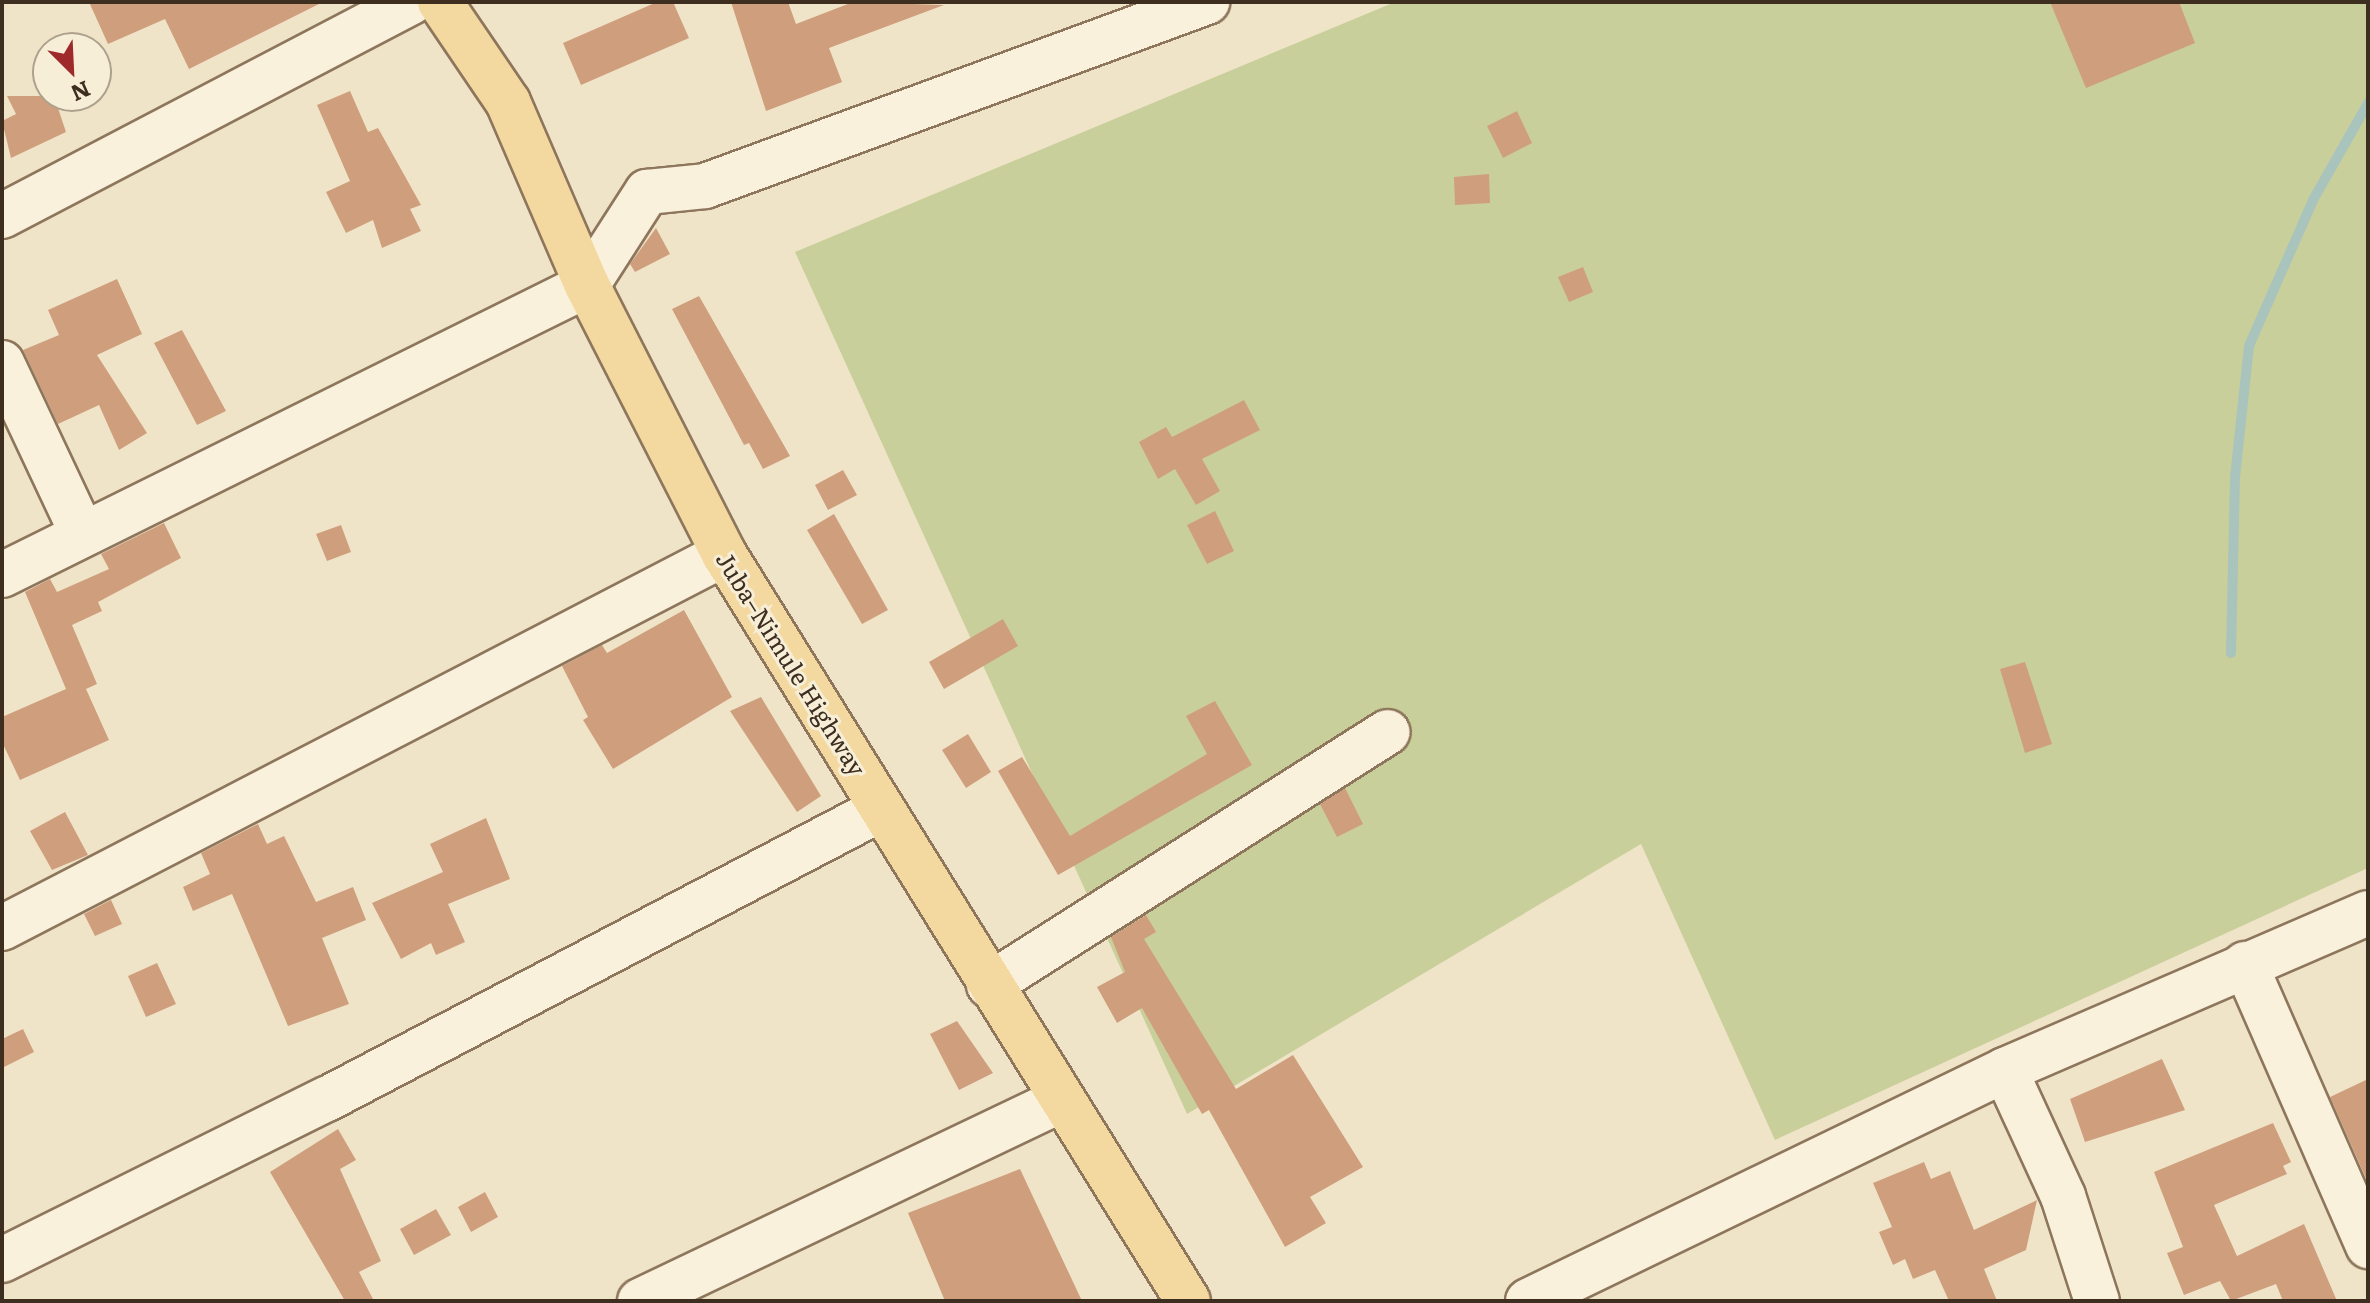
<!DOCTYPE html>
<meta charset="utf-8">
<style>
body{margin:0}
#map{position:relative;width:2370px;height:1303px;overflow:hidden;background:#f0e4c8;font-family:Literata,serif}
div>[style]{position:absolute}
.green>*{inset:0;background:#c9cf9b}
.stream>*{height:10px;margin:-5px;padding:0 5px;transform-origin:5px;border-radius:5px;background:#a9c4bc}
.building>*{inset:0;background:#cf9f7d}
.roads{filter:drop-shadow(2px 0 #8d765c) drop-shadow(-2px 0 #8d765c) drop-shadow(0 2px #8d765c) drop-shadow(0 -2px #8d765c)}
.minor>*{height:44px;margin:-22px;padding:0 22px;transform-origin:22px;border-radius:22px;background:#faf1dc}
.major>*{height:44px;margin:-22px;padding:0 22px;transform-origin:22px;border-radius:22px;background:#f3d9a0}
span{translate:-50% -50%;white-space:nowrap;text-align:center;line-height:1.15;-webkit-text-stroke:6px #f7eed8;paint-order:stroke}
.street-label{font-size:24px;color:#3d2e20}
.frame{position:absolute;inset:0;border:4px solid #3d2e20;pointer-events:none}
.north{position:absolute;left:32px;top:32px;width:80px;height:80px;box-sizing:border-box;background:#f7eed8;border:2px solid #ada18e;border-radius:50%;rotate:156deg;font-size:22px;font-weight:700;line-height:32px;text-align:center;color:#3d2e20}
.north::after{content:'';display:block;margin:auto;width:28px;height:36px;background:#9e2a2b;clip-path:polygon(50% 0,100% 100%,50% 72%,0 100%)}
</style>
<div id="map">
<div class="green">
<div style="clip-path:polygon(1395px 2px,2368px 2px,2368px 868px,1775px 1140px,1641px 844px,1187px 1114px,795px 252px)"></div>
</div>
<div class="stream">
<div style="left:2231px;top:653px;width:176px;rotate:-88.7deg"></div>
<div style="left:2235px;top:477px;width:132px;rotate:-83.9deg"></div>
<div style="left:2249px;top:346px;width:159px;rotate:-66.3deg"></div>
<div style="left:2313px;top:200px;width:112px;rotate:-60.4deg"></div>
</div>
<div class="building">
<div style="clip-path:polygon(89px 2px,323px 2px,189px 69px,165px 19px,108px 44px)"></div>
<div style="clip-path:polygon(657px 2px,673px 2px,689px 38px,581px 85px,563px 43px)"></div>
<div style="clip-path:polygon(731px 2px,788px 2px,796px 24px,853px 2px,944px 5px,829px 48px,842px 82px,766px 111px)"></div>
<div style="clip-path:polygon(2050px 2px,2179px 2px,2195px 43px,2086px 88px)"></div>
<div style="clip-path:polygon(350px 91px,368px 132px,378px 128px,421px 205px,410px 209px,421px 231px,382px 248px,373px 220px,346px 233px,326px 192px,350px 181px,317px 105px)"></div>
<div style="clip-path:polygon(7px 96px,54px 96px,66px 132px,11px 158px,2px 121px,16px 114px)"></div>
<div style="clip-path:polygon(1517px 111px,1532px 143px,1503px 158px,1487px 126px)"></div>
<div style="clip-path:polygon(1489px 174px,1490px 203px,1455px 205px,1454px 177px)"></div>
<div style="clip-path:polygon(656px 228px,670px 254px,635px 272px,630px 264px)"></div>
<div style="clip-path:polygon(1583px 267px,1593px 292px,1569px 302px,1558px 277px)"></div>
<div style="clip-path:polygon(117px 279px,142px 334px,97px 355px,147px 433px,119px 450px,99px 405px,58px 424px,23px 350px,59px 335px,48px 310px)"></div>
<div style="clip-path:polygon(699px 296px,790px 456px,763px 469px,749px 443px,744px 445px,672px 309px)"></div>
<div style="clip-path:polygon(182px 330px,226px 411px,197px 425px,154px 343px)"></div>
<div style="clip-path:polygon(1244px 400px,1260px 430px,1202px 459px,1220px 491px,1196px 505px,1175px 469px,1158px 479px,1139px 442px,1166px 427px,1172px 437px)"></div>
<div style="clip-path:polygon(843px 470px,857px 495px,828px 510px,815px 485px)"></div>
<div style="clip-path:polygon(1215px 511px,1234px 551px,1207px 564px,1187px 525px)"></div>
<div style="clip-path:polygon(834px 514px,888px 610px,862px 624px,807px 530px)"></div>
<div style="clip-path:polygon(164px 523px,181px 558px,98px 602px,102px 611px,72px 625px,97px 684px,86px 689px,109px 740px,20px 780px,2px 742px,2px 717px,66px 689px,25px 592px,50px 579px,57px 592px,109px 569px,101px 554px)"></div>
<div style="clip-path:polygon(341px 525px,351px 552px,327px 561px,316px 534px)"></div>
<div style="clip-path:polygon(684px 610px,732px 697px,613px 769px,583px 720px,588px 717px,562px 666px,602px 645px,607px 653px)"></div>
<div style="clip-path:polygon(1003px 619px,1018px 646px,944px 689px,929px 662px)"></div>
<div style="clip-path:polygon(2025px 662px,2052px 744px,2025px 753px,2000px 669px)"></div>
<div style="clip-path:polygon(761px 697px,821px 796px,797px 812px,730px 711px)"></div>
<div style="clip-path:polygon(1215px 701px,1252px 765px,1058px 875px,998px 771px,1022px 757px,1070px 836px,1207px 754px,1186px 716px)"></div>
<div style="clip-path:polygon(968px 734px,991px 772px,966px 788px,942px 750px)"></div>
<div style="clip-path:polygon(1345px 788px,1363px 824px,1337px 837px,1320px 804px)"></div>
<div style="clip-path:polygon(65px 812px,88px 855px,52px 870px,30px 831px)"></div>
<div style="clip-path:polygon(486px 818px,510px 879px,448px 904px,465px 942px,436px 955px,431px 943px,401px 959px,372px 903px,443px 872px,430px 844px)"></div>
<div style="clip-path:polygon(258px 824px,267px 844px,284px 836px,316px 902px,353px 887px,366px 920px,322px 938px,349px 1004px,288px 1026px,232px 894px,193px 911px,183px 887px,210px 874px,201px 853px)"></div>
<div style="clip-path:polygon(111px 900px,122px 924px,95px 936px,84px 914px)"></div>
<div style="clip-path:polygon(1146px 915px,1156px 932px,1144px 939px,1236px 1089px,1293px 1055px,1363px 1167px,1310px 1197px,1326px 1223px,1285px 1247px,1209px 1110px,1202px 1114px,1142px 1008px,1117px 1023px,1097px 987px,1125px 972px,1111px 937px)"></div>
<div style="clip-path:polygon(157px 963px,176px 1004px,146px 1017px,128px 976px)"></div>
<div style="clip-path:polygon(957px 1021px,993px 1073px,959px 1090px,930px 1034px)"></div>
<div style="clip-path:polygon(23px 1029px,34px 1052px,2px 1068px,2px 1039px)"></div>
<div style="clip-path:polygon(2162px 1059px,2185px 1110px,2085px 1142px,2070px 1099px)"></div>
<div style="clip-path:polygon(2368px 1079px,2368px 1183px,2330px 1097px)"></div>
<div style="clip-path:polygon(2273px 1123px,2291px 1162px,2283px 1166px,2287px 1174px,2214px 1205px,2237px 1256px,2304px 1224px,2337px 1301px,2283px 1301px,2276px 1284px,2231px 1301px,2220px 1281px,2184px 1295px,2167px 1253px,2183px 1247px,2154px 1172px)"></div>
<div style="clip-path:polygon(338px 1129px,356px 1160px,340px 1169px,381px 1261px,359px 1272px,374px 1301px,345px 1301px,270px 1172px)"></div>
<div style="clip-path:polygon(1924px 1162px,1931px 1179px,1950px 1171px,1974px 1230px,2037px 1200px,2026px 1250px,1984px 1269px,1997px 1301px,1949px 1301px,1935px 1270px,1913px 1279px,1905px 1259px,1893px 1265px,1879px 1232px,1892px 1227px,1873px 1183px)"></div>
<div style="clip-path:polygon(1020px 1169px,1082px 1301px,945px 1301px,908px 1213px)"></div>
<div style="clip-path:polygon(485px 1192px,498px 1217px,471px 1232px,458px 1207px)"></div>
<div style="clip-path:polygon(436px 1209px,451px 1235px,414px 1255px,400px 1229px)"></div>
</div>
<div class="roads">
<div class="minor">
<div style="left:2px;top:216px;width:462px;rotate:-27.6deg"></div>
<div style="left:2px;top:363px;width:188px;rotate:64.8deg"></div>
<div style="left:2px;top:575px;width:653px;rotate:-26.37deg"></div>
<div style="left:587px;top:285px;width:111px;rotate:-57.2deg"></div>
<div style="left:647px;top:192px;width:58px;rotate:-5.9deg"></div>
<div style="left:705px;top:186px;width:535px;rotate:-20.13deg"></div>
<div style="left:2px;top:928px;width:813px;rotate:-27.38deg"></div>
<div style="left:2245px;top:964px;width:308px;rotate:66.4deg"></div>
<div style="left:989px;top:985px;width:472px;rotate:-32.4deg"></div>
<div style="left:2005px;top:1070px;width:139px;rotate:65.3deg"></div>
<div style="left:2063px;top:1196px;width:110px;rotate:72.1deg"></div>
<div style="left:2px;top:1260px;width:363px;rotate:-26.4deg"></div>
<div style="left:327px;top:1099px;width:625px;rotate:-27.63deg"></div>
<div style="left:640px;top:1301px;width:467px;rotate:-25.5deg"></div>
<div style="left:1528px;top:1301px;width:530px;rotate:-25.84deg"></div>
<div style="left:2005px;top:1070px;width:395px;rotate:-23.4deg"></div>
</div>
<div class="major">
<div style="left:440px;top:2px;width:121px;rotate:55.8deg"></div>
<div style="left:508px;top:102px;width:199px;rotate:66.7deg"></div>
<div style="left:587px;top:285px;width:302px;rotate:63deg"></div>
<div style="left:724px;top:554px;width:879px;rotate:58.15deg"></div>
</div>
</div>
<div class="street-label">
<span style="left:792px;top:663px;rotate:58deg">Juba–Nimule Highway</span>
</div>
<div class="frame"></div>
<div class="north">N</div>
</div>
